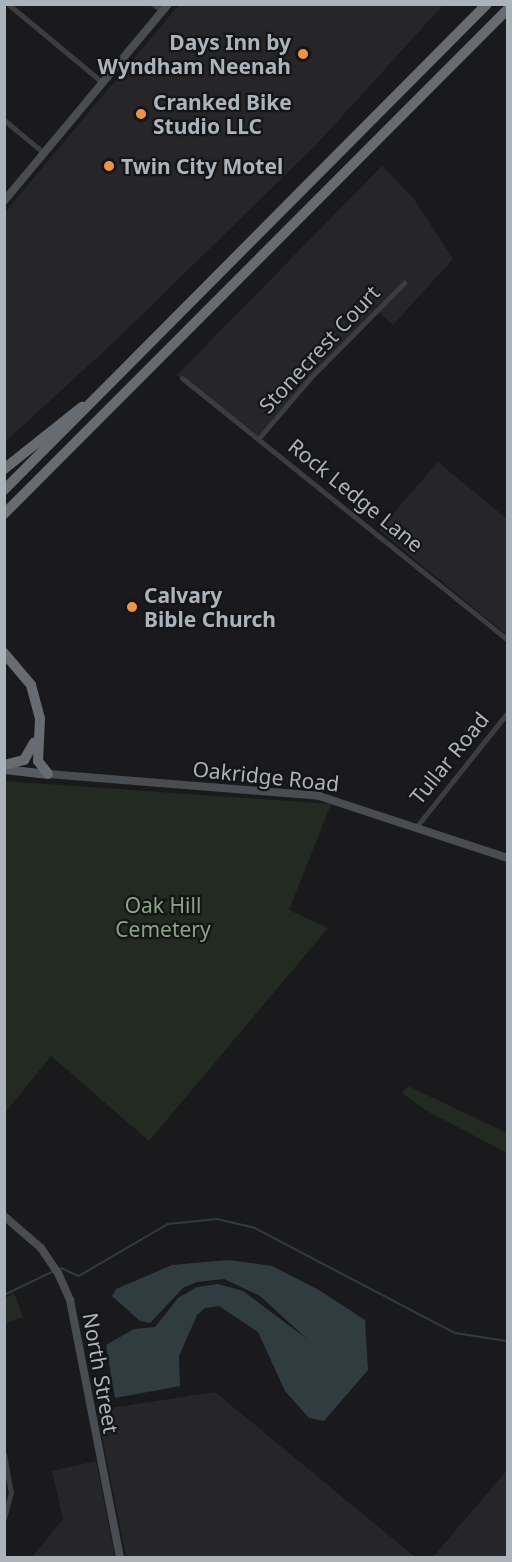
<!DOCTYPE html>
<style>
body{margin:0}
#map{position:relative;width:512px;height:1562px;overflow:hidden;background:#1a1a1c;font-family:"Noto Sans",sans-serif}
div>[style]{position:absolute}
.built>*{inset:0;background:#262629}
.green>*{inset:0;background:#222a21}
.water>*{inset:0;background:#2f3c40}
.stream>*{height:1.5px;margin:-0.75px;padding:0 0.75px;transform-origin:0.75px;border-radius:0.75px;background:#2f3c40}
.street>*{height:5px;margin:-2.5px;padding:0 2.5px;transform-origin:2.5px;border-radius:2.5px;background:#3b3d41}
.secondary>*{height:8px;margin:-4px;padding:0 4px;transform-origin:4px;border-radius:4px;background:#494c51}
.primary>*{height:9px;margin:-4.5px;padding:0 4.5px;transform-origin:4.5px;border-radius:4.5px;background:#575a60}
.highway>*{height:10px;margin:-5px;padding:0 5px;transform-origin:5px;border-radius:5px;background:#676c72}
.dots>*{width:16px;height:16px;translate:-50% -50%;box-sizing:border-box;border:3px solid #151517;border-radius:50%}
span{translate:-50% -50%;white-space:nowrap;text-align:center;line-height:1.15;-webkit-text-stroke:4.5px #151517;paint-order:stroke}
.poi-label{font-size:21px;color:#acb4bb;font-weight:700}
.right{translate:-100% -50%;text-align:right}
.left{translate:0 -50%;text-align:left}
.street-label{font-size:21px;color:#acb4bb}
.park-label{font-size:21px;color:#88a684}
.frame{position:absolute;inset:0;border:6px solid #acb4bb;pointer-events:none}
</style>
<div id="map">
<div class="built">
<div style="clip-path:polygon(179px 5px,443px 5px,316px 145px,114px 342px,5px 442px,5px 212px)"></div>
<div style="clip-path:polygon(382px 166px,414px 199px,453px 259px,393px 325px,377px 311px,259px 438px,177px 375px)"></div>
<div style="clip-path:polygon(438px 462px,507px 519px,507px 635px,379px 530px)"></div>
<div style="clip-path:polygon(215px 1392px,415px 1557px,126px 1557px,97px 1410px)"></div>
<div style="clip-path:polygon(96px 1461px,115px 1557px,32px 1557px,63px 1519px,52px 1471px)"></div>
<div style="clip-path:polygon(507px 1470px,507px 1557px,433px 1557px)"></div>
</div>
<div class="green">
<div style="clip-path:polygon(5px 781px,331px 804px,289px 910px,328px 928px,149px 1141px,51px 1056px,5px 1113px)"></div>
<div style="clip-path:polygon(408px 1086px,507px 1133px,507px 1153px,425px 1110px,402px 1093px)"></div>
<div style="clip-path:polygon(14px 1293px,23px 1317px,5px 1324px,5px 1298px)"></div>
</div>
<div class="water">
<div style="clip-path:polygon(228px 1260px,272px 1266px,319px 1290px,365px 1320px,368px 1370px,324px 1421px,309px 1418px,285px 1391px,258px 1332px,219px 1306px,205px 1308px,197px 1315px,179px 1356px,180px 1386px,115px 1398px,106px 1345px,134px 1329px,155px 1327px,178px 1298px,197px 1287px,218px 1284px,243px 1291px,307px 1339px,260px 1296px,224px 1279px,197px 1282px,183px 1288px,150px 1323px,140px 1321px,112px 1296px,116px 1289px,172px 1265px)"></div>
</div>
<div class="stream">
<div style="left:61px;top:1268px;width:20px;rotate:24deg"></div>
<div style="left:79px;top:1276px;width:103px;rotate:-30.3deg"></div>
<div style="left:168px;top:1224px;width:49px;rotate:-5.8deg"></div>
<div style="left:217px;top:1219px;width:37px;rotate:13deg"></div>
<div style="left:253px;top:1227px;width:228px;rotate:27.7deg"></div>
<div style="left:455px;top:1333px;width:54px;rotate:8.6deg"></div>
<div style="left:4px;top:1295px;width:53px;rotate:-25.6deg"></div>
</div>
<div class="street">
<div style="left:8px;top:4px;width:124px;rotate:39.7deg"></div>
<div style="left:153px;top:4px;width:11px;rotate:38deg"></div>
<div style="left:4px;top:120px;width:52px;rotate:39.5deg"></div>
<div style="left:182px;top:378px;width:418px;rotate:38.8deg"></div>
<div style="left:259px;top:438px;width:79px;rotate:-49.6deg"></div>
<div style="left:310px;top:378px;width:134px;rotate:-45.3deg"></div>
<div style="left:417px;top:826px;width:146px;rotate:-51.4deg"></div>
<div style="left:4px;top:1454px;width:39px;rotate:80deg"></div>
<div style="left:11px;top:1492px;width:28px;rotate:105deg"></div>
</div>
<div class="secondary">
<div style="left:4px;top:201px;width:256px;rotate:-50.2deg"></div>
<div style="left:48px;top:774px;width:272px;rotate:4.6deg"></div>
<div style="left:319px;top:796px;width:199px;rotate:18.2deg"></div>
<div style="left:4px;top:1216px;width:49px;rotate:40.9deg"></div>
<div style="left:41px;top:1248px;width:30px;rotate:56deg"></div>
<div style="left:58px;top:1273px;width:30px;rotate:66deg"></div>
<div style="left:70px;top:1300px;width:263px;rotate:79deg"></div>
</div>
<div class="primary">
<div style="left:4px;top:769px;width:44px;rotate:6.5deg"></div>
</div>
<div class="highway">
<div style="left:4px;top:469px;width:100px;rotate:-38.5deg"></div>
<div style="left:4px;top:490px;width:685px;rotate:-45.18deg"></div>
<div style="left:4px;top:514px;width:713px;rotate:-45.06deg"></div>
<div style="left:4px;top:653px;width:42px;rotate:49.8deg"></div>
<div style="left:31px;top:685px;width:35px;rotate:75deg"></div>
<div style="left:40px;top:719px;width:42px;rotate:92.7deg"></div>
<div style="left:38px;top:761px;width:16px;rotate:52deg"></div>
<div style="left:4px;top:765px;width:21px;rotate:-14deg"></div>
<div style="left:24px;top:760px;width:20px;rotate:-60deg"></div>
</div>
<div class="dots">
<div style="left:303px;top:54px;background:#f1953d"></div>
<div style="left:141px;top:114px;background:#f1953d"></div>
<div style="left:109px;top:166px;background:#f1953d"></div>
<div style="left:132px;top:607px;background:#f1953d"></div>
</div>
<div class="poi-label">
<span class="right" style="left:291px;top:54px">Days Inn by<br>Wyndham Neenah</span>
<span class="left" style="left:153px;top:114px">Cranked Bike<br>Studio LLC</span>
<span class="left" style="left:121px;top:166px">Twin City Motel</span>
<span class="left" style="left:144px;top:607px">Calvary<br>Bible Church</span>
</div>
<div class="street-label">
<span style="left:319px;top:349px;rotate:-47deg">Stonecrest Court</span>
<span style="left:356px;top:495px;rotate:39deg">Rock Ledge Lane</span>
<span style="left:449px;top:758px;rotate:-51deg">Tullar Road</span>
<span style="left:266px;top:776px;rotate:6deg">Oakridge Road</span>
<span style="left:101px;top:1373px;rotate:80deg">North Street</span>
</div>
<div class="park-label">
<span style="left:163px;top:917px">Oak Hill<br>Cemetery</span>
</div>
<div class="frame"></div>
</div>
